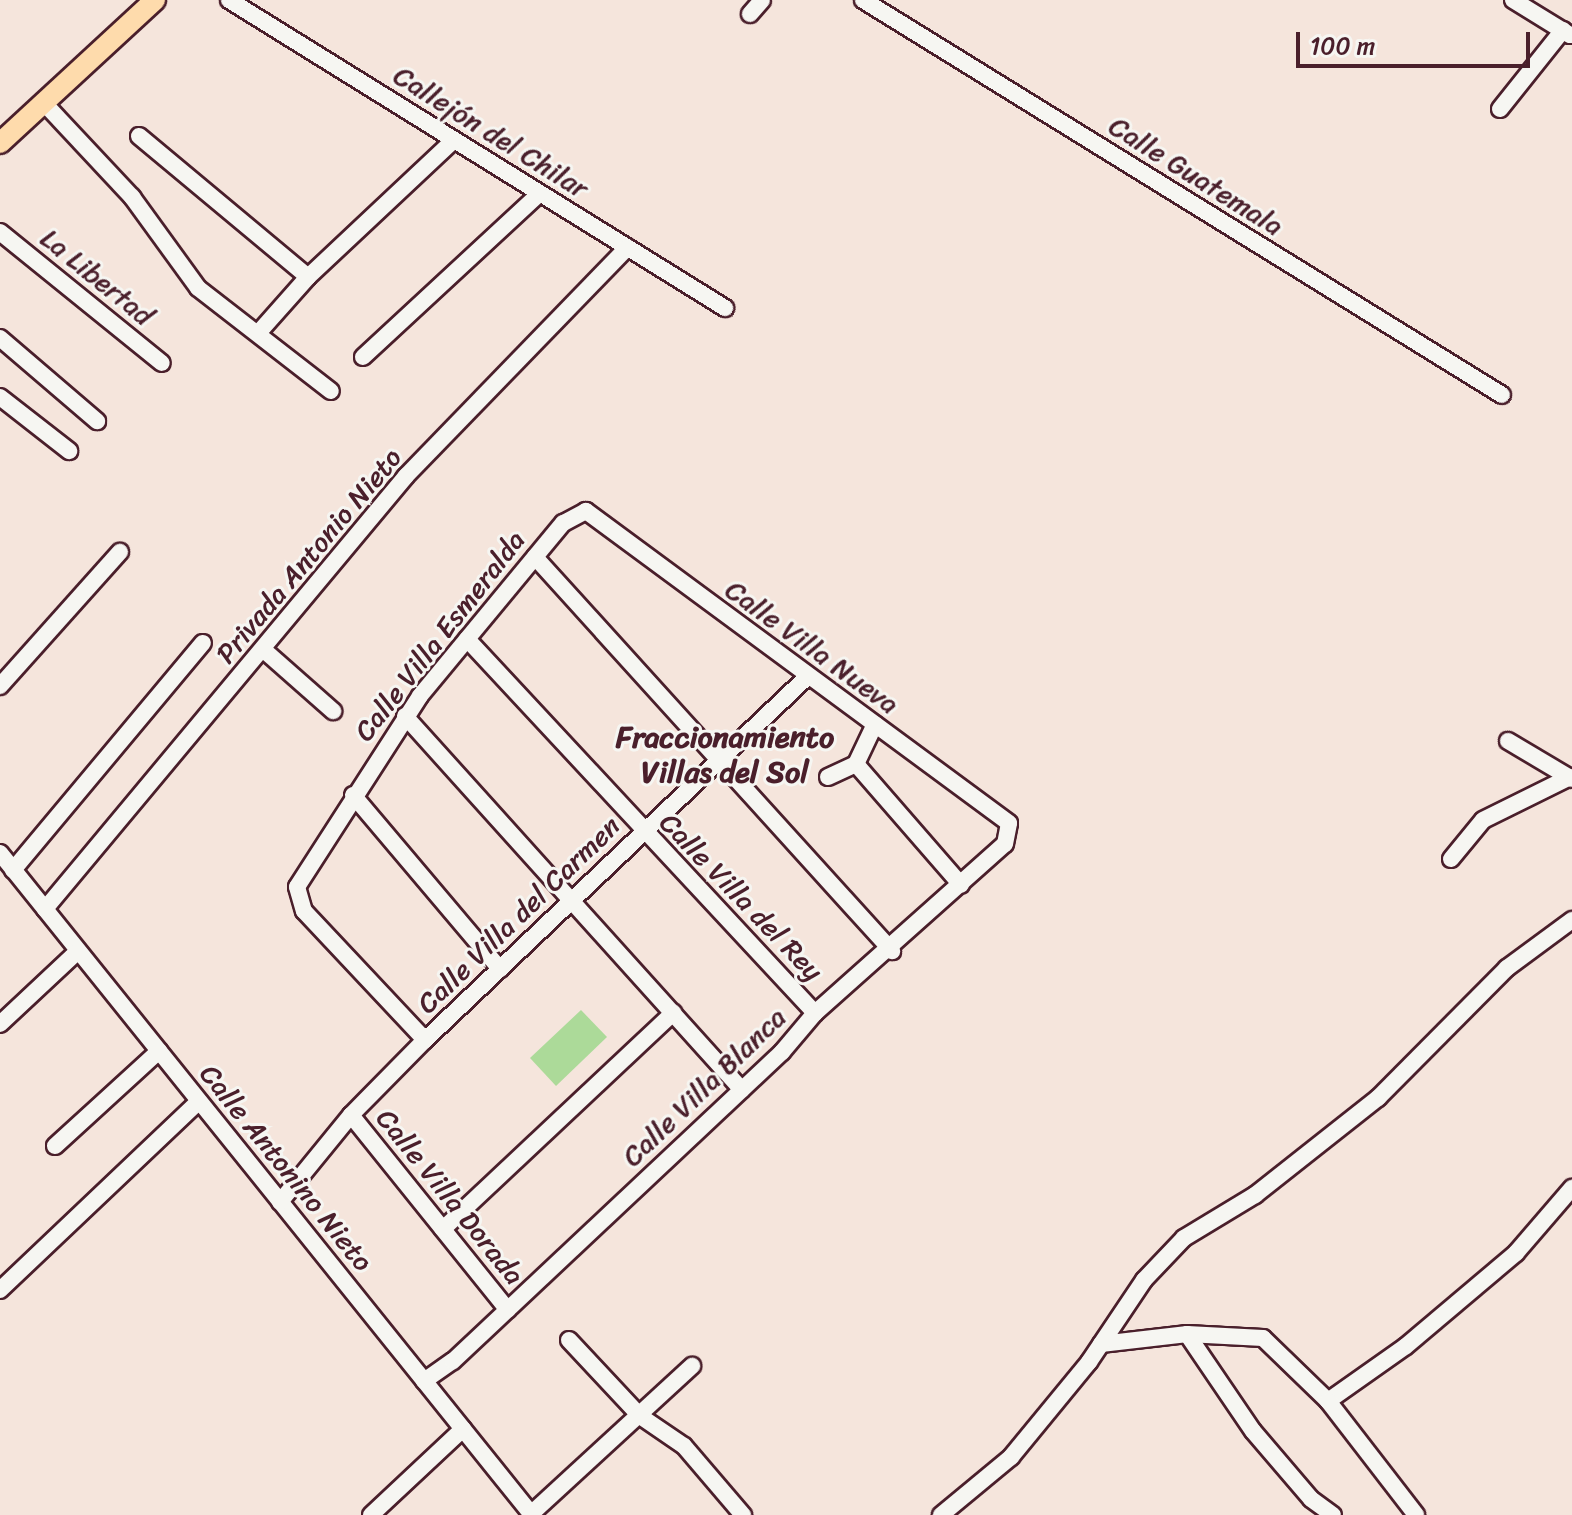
<!DOCTYPE html>
<meta charset="utf-8">
<style>
body{margin:0}
#map{position:relative;width:1572px;height:1515px;overflow:hidden;background:#f5e5dc;font-family:Sriracha,sans-serif}
div>[style]{position:absolute}
.green>*{inset:0;background:#acda99}
.roads{filter:drop-shadow(2px 0 #4a1f2b) drop-shadow(-2px 0 #4a1f2b) drop-shadow(0 2px #4a1f2b) drop-shadow(0 -2px #4a1f2b)}
.minor>*{height:16px;margin:-8px;padding:0 8px;transform-origin:8px;border-radius:8px;background:#f6f6f2}
.major>*{height:20px;margin:-10px;padding:0 10px;transform-origin:10px;border-radius:10px;background:#fedbac}
span{translate:-50% -50%;white-space:nowrap;text-align:center;line-height:1.15;-webkit-text-stroke:6px #f6f6f2;paint-order:stroke}
.street-label{font-size:28px;color:#4a1f2b}
.neighbourhood-label{font-size:30px;color:#4a1f2b;font-weight:700}
.scale{position:absolute;left:1296px;top:32px;width:234px;height:36px;box-sizing:border-box;border:4px solid #4a1f2b;border-top:0;padding-left:10px;font-size:24px;line-height:28px;white-space:nowrap;color:#4a1f2b;-webkit-text-stroke:6px #f6f6f2;paint-order:stroke}
</style>
<div id="map">
<div class="green">
<div style="clip-path:polygon(581px 1010px,607px 1037px,556px 1086px,530px 1058px)"></div>
</div>
<div class="roads">
<div class="minor">
<div style="left:229px;top:0;width:584px;rotate:31.84deg"></div>
<div style="left:863px;top:0;width:751px;rotate:31.72deg"></div>
<div style="left:1513px;top:0;width:67px;rotate:31.6deg"></div>
<div style="left:750px;top:14px;width:18px;rotate:-49deg"></div>
<div style="left:44px;top:103px;width:129px;rotate:46.9deg"></div>
<div style="left:132px;top:197px;width:112px;rotate:54deg"></div>
<div style="left:198px;top:288px;width:168px;rotate:37.8deg"></div>
<div style="left:1500px;top:109px;width:101px;rotate:-51.4deg"></div>
<div style="left:139px;top:136px;width:220px;rotate:39.8deg"></div>
<div style="left:0;top:232px;width:208px;rotate:39deg"></div>
<div style="left:260px;top:331px;width:72px;rotate:-48.4deg"></div>
<div style="left:308px;top:277px;width:200px;rotate:-43.2deg"></div>
<div style="left:0;top:338px;width:128px;rotate:40.6deg"></div>
<div style="left:363px;top:357px;width:241px;rotate:-42.8deg"></div>
<div style="left:0;top:397px;width:88px;rotate:38deg"></div>
<div style="left:535px;top:557px;width:532px;rotate:47.82deg"></div>
<div style="left:467px;top:639px;width:511px;rotate:47.06deg"></div>
<div style="left:265px;top:651px;width:91px;rotate:41.4deg"></div>
<div style="left:0;top:686px;width:180px;rotate:-48.2deg"></div>
<div style="left:405px;top:716px;width:503px;rotate:47.98deg"></div>
<div style="left:1508px;top:741px;width:74px;rotate:30.7deg"></div>
<div style="left:856px;top:764px;width:160px;rotate:49deg"></div>
<div style="left:856px;top:764px;width:44px;rotate:-64.6deg"></div>
<div style="left:828px;top:777px;width:31px;rotate:-25deg"></div>
<div style="left:353px;top:795px;width:228px;rotate:49.8deg"></div>
<div style="left:0;top:853px;width:849px;rotate:51.21deg"></div>
<div style="left:1451px;top:859px;width:50px;rotate:-50.6deg"></div>
<div style="left:1483px;top:820px;width:97px;rotate:-26.3deg"></div>
<div style="left:13px;top:870px;width:296px;rotate:-50.1deg"></div>
<div style="left:45px;top:909px;width:564px;rotate:-50.18deg"></div>
<div style="left:406px;top:476px;width:318px;rotate:-45.9deg"></div>
<div style="left:0;top:1024px;width:107px;rotate:-43.1deg"></div>
<div style="left:351px;top:1115px;width:250px;rotate:51.2deg"></div>
<div style="left:55px;top:1146px;width:141px;rotate:-42.4deg"></div>
<div style="left:280px;top:1202px;width:112px;rotate:-50.8deg"></div>
<div style="left:351px;top:1115px;width:105px;rotate:-45.4deg"></div>
<div style="left:425px;top:1040px;width:526px;rotate:-43.54deg"></div>
<div style="left:443px;top:1229px;width:316px;rotate:-43.2deg"></div>
<div style="left:0;top:1290px;width:274px;rotate:-43.5deg"></div>
<div style="left:1187px;top:1334px;width:117px;rotate:55.8deg"></div>
<div style="left:1253px;top:1431px;width:89px;rotate:49.5deg"></div>
<div style="left:1311px;top:1499px;width:27px;rotate:36deg"></div>
<div style="left:569px;top:1340px;width:104px;rotate:46.9deg"></div>
<div style="left:640px;top:1416px;width:53px;rotate:34.3deg"></div>
<div style="left:684px;top:1446px;width:91px;rotate:49.5deg"></div>
<div style="left:1101px;top:1344px;width:87px;rotate:-6.6deg"></div>
<div style="left:1187px;top:1334px;width:76px;rotate:3deg"></div>
<div style="left:1263px;top:1338px;width:91px;rotate:44.1deg"></div>
<div style="left:1328px;top:1401px;width:95px;rotate:-35.2deg"></div>
<div style="left:1406px;top:1346px;width:144px;rotate:-40.2deg"></div>
<div style="left:1516px;top:1253px;width:86px;rotate:-49.3deg"></div>
<div style="left:424px;top:1381px;width:35px;rotate:-35deg"></div>
<div style="left:453px;top:1361px;width:451px;rotate:-43.2deg"></div>
<div style="left:782px;top:1052px;width:51px;rotate:-49.8deg"></div>
<div style="left:815px;top:1013px;width:254px;rotate:-41.7deg"></div>
<div style="left:1005px;top:844px;width:21px;rotate:-79deg"></div>
<div style="left:1009px;top:823px;width:526px;rotate:-143.59deg"></div>
<div style="left:586px;top:511px;width:26px;rotate:152deg"></div>
<div style="left:563px;top:523px;width:224px;rotate:129.6deg"></div>
<div style="left:420px;top:696px;width:227px;rotate:122.8deg"></div>
<div style="left:297px;top:887px;width:25px;rotate:74deg"></div>
<div style="left:304px;top:911px;width:177px;rotate:46.8deg"></div>
<div style="left:1328px;top:1401px;width:144px;rotate:52.3deg"></div>
<div style="left:531px;top:1514px;width:219px;rotate:-42.6deg"></div>
<div style="left:371px;top:1515px;width:126px;rotate:-43.1deg"></div>
<div style="left:941px;top:1515px;width:91px;rotate:-39.6deg"></div>
<div style="left:1011px;top:1457px;width:123px;rotate:-50.6deg"></div>
<div style="left:1089px;top:1362px;width:99px;rotate:-56.1deg"></div>
<div style="left:1144px;top:1280px;width:58px;rotate:-46.4deg"></div>
<div style="left:1184px;top:1238px;width:83px;rotate:-31.2deg"></div>
<div style="left:1255px;top:1195px;width:157px;rotate:-38.3deg"></div>
<div style="left:1378px;top:1098px;width:183px;rotate:-45.2deg"></div>
<div style="left:1507px;top:968px;width:81px;rotate:-36.4deg"></div>
</div>
<div class="major">
<div style="left:0;top:143px;width:211px;rotate:-42.7deg"></div>
</div>
</div>
<div class="street-label">
<span style="left:491px;top:132px;rotate:32deg">Callejón del Chilar</span>
<span style="left:1196px;top:176px;rotate:32deg">Calle Guatemala</span>
<span style="left:97px;top:277px;rotate:39deg">La Libertad</span>
<span style="left:309px;top:556px;rotate:-50deg">Privada Antonio Nieto</span>
<span style="left:440px;top:636px;rotate:-52deg">Calle Villa Esmeralda</span>
<span style="left:812px;top:647px;rotate:36deg">Calle Villa Nueva</span>
<span style="left:741px;top:897px;rotate:46deg">Calle Villa del Rey</span>
<span style="left:519px;top:915px;rotate:-44deg">Calle Villa del Carmen</span>
<span style="left:704px;top:1087px;rotate:-44deg">Calle Villa Blanca</span>
<span style="left:286px;top:1168px;rotate:51deg">Calle Antonino Nieto</span>
<span style="left:450px;top:1197px;rotate:51deg">Calle Villa Dorada</span>
</div>
<div class="neighbourhood-label">
<span style="left:725px;top:754px">Fraccionamiento<br>Villas del Sol</span>
</div>
<div class="scale">100 m</div>
</div>
